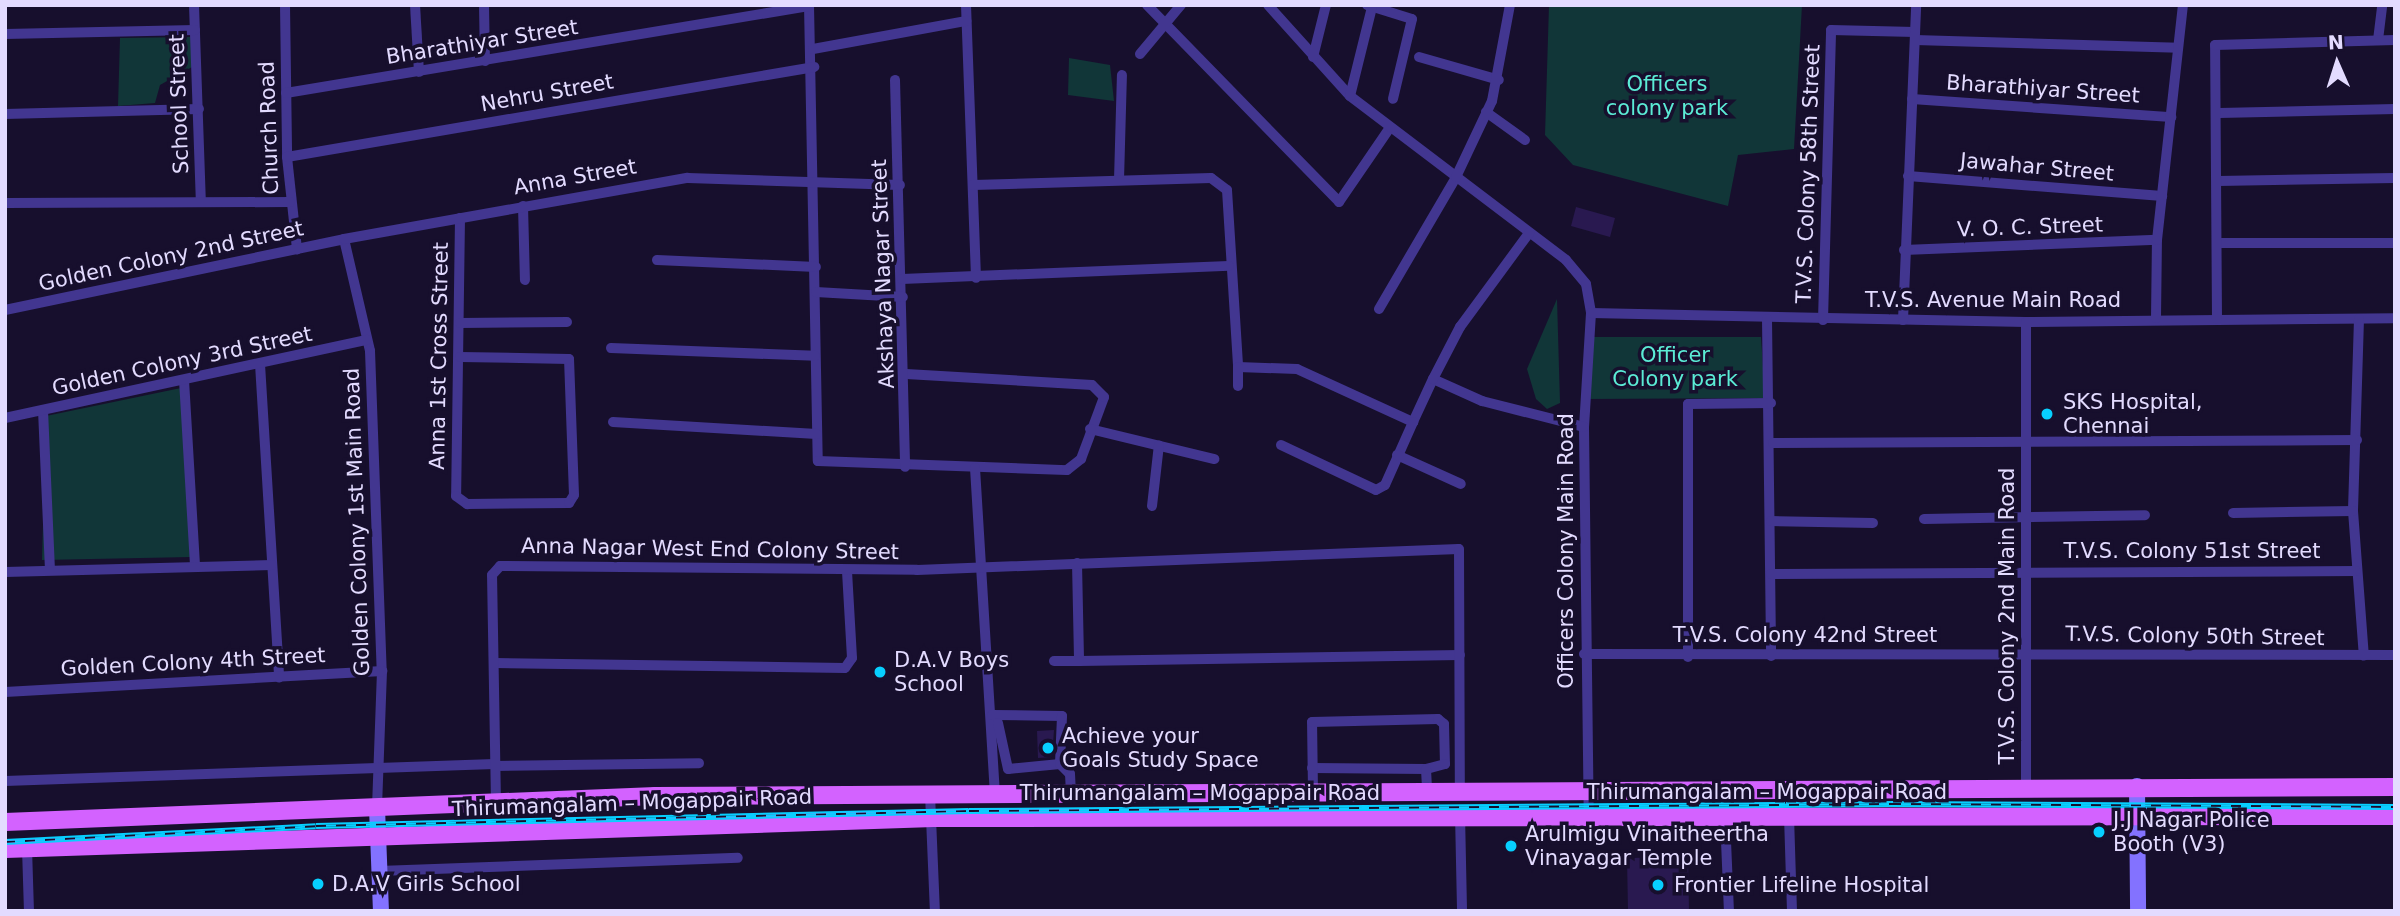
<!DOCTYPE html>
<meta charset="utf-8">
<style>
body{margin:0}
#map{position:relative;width:2400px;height:916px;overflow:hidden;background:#170f2d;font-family:"DejaVu Sans",sans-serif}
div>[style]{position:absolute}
.green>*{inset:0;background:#113638}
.building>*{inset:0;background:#291950}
.street>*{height:10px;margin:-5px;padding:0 5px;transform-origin:5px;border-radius:5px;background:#423690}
.secondary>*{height:16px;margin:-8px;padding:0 8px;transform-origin:8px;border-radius:8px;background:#8372ff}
.primary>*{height:18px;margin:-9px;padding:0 9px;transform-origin:9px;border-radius:9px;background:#d362ff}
.rail>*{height:6px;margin-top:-3px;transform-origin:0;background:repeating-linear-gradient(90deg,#170f2d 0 10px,#07cfff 0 20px);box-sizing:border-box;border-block:2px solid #07cfff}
.dots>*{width:19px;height:19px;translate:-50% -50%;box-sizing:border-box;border:4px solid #170f2d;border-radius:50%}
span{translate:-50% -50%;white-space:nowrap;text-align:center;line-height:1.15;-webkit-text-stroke:7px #170f2d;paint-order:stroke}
.street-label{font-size:21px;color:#e3dbff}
.park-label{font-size:21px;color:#5bebd5}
.poi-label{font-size:21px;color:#e3dbff}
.left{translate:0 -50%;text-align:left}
.frame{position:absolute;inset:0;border:7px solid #e3dbff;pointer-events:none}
.north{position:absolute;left:2302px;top:28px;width:70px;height:70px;-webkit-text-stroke:5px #170f2d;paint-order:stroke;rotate:357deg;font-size:19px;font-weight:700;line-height:28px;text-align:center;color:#e3dbff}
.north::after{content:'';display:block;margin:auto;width:24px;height:32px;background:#e3dbff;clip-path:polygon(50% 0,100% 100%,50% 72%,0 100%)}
</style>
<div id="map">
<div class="green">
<div style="clip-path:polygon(1549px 5px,1802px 5px,1794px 149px,1738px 155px,1728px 206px,1573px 165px,1545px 135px)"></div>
<div style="clip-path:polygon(191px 37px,192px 67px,160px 85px,155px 103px,118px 106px,120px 38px)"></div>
<div style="clip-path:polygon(1069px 58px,1110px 65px,1114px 101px,1068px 95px)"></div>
<div style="clip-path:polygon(1557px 299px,1560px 403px,1547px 409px,1536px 399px,1527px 369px)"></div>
<div style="clip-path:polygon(1586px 337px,1761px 337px,1765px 398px,1586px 399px)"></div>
<div style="clip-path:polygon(181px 388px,191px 557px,42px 560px,46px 416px)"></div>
</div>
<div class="building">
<div style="clip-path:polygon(1576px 207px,1615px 218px,1610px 237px,1571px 226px)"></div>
<div style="clip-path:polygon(1054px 730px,1052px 757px,1038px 758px,1037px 731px)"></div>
<div style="clip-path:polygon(1688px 857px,1689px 911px,1628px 911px,1627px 858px)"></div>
</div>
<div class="street">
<div style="left:194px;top:5px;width:197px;rotate:88deg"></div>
<div style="left:285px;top:5px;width:152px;rotate:89.2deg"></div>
<div style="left:287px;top:157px;width:93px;rotate:83.8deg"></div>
<div style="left:415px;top:5px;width:67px;rotate:86.6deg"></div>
<div style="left:484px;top:5px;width:56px;rotate:89deg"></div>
<div style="left:809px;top:5px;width:456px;rotate:88.9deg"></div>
<div style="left:818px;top:461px;width:249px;rotate:2.1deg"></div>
<div style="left:1067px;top:470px;width:18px;rotate:-38deg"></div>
<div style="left:1081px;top:459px;width:66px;rotate:-69.6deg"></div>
<div style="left:1104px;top:397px;width:17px;rotate:-135deg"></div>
<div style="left:1092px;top:385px;width:186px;rotate:-176.6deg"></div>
<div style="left:966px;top:5px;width:273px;rotate:87.9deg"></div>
<div style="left:1147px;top:5px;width:275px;rotate:45.7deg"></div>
<div style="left:1339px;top:202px;width:88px;rotate:-55.6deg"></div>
<div style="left:1268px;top:5px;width:122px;rotate:48deg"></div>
<div style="left:1350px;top:96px;width:271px;rotate:37.2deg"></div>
<div style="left:1566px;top:260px;width:31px;rotate:50deg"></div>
<div style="left:1586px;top:284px;width:29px;rotate:80deg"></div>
<div style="left:1591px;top:313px;width:114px;rotate:93.5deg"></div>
<div style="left:1584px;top:427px;width:387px;rotate:89.3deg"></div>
<div style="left:1367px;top:5px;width:47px;rotate:17.3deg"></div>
<div style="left:1412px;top:19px;width:82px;rotate:103.4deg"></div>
<div style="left:5px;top:34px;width:190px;rotate:-1.2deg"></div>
<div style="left:1915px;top:40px;width:263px;rotate:1.7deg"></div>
<div style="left:2378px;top:40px;width:35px;rotate:-83deg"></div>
<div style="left:813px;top:49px;width:156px;rotate:-10.4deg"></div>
<div style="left:1140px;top:54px;width:64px;rotate:-50.1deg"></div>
<div style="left:1313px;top:57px;width:54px;rotate:-76deg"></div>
<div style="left:1419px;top:57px;width:83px;rotate:16deg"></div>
<div style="left:895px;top:80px;width:387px;rotate:88.5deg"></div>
<div style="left:286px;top:93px;width:530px;rotate:-9.44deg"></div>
<div style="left:1350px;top:96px;width:92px;rotate:-76.1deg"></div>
<div style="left:1912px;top:99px;width:260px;rotate:4deg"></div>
<div style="left:1486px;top:112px;width:48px;rotate:35.7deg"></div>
<div style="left:2219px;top:113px;width:176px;rotate:-1.3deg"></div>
<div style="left:5px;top:114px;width:194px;rotate:-1.5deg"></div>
<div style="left:287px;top:157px;width:535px;rotate:-9.69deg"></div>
<div style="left:1908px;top:176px;width:255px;rotate:4.5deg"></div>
<div style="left:1119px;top:180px;width:105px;rotate:-88.4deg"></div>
<div style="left:2218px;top:181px;width:177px;rotate:-1deg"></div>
<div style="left:973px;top:185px;width:238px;rotate:-1.7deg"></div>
<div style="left:1211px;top:178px;width:20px;rotate:37deg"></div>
<div style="left:1227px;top:190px;width:177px;rotate:86.4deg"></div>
<div style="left:1238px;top:367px;width:59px;rotate:1.9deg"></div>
<div style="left:1297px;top:369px;width:128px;rotate:24.6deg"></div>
<div style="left:1413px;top:422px;width:47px;rotate:-65.1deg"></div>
<div style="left:1433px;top:379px;width:54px;rotate:24.2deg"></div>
<div style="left:1482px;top:401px;width:105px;rotate:14.3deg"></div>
<div style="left:5px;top:203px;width:285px;rotate:-0.2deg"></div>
<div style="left:523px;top:206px;width:74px;rotate:88.5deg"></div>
<div style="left:460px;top:218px;width:278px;rotate:90.8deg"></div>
<div style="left:456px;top:496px;width:14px;rotate:36deg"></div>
<div style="left:467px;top:504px;width:102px;rotate:-0.6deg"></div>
<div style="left:569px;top:503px;width:9px;rotate:-58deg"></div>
<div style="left:574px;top:495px;width:136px;rotate:-92.1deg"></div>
<div style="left:569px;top:359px;width:109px;rotate:-178.9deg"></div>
<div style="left:344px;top:239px;width:115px;rotate:76.9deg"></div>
<div style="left:370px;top:351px;width:320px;rotate:87.9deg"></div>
<div style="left:382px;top:671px;width:137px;rotate:92.1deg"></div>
<div style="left:2217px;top:243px;width:178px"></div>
<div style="left:1904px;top:250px;width:253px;rotate:-2.3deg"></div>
<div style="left:657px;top:260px;width:159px;rotate:2.5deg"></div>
<div style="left:902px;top:279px;width:327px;rotate:-2.3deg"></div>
<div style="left:816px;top:292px;width:87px;rotate:3.3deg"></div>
<div style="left:1379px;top:309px;width:153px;rotate:-59.7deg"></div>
<div style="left:1456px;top:177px;width:84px;rotate:-64.7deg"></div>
<div style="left:1492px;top:101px;width:98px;rotate:-79.4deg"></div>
<div style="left:5px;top:310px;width:346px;rotate:-11.8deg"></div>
<div style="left:344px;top:239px;width:349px;rotate:-10.1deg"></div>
<div style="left:688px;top:178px;width:212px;rotate:1.9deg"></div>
<div style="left:1591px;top:313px;width:435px;rotate:1.2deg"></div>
<div style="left:2026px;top:322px;width:369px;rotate:-0.6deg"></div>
<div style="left:2156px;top:318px;width:78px;rotate:-89.3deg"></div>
<div style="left:2157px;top:240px;width:236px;rotate:-83.7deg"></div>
<div style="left:1767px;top:319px;width:337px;rotate:89.3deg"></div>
<div style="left:2217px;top:319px;width:274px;rotate:-90.4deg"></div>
<div style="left:2215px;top:45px;width:180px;rotate:-1.6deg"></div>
<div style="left:2359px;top:319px;width:192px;rotate:91.8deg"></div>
<div style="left:2353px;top:511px;width:145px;rotate:85.7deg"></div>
<div style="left:1823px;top:320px;width:290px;rotate:-88.4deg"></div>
<div style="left:1831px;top:30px;width:84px;rotate:1.4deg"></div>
<div style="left:1903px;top:320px;width:315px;rotate:-87.6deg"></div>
<div style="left:460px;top:323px;width:107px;rotate:-0.5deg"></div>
<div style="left:611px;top:348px;width:204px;rotate:2.2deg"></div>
<div style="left:260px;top:364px;width:314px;rotate:86.5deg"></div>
<div style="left:1238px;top:367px;width:19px;rotate:90deg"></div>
<div style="left:1433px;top:379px;width:59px;rotate:-62.6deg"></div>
<div style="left:1460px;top:327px;width:117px;rotate:-53.7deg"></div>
<div style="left:184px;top:380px;width:185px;rotate:86.6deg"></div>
<div style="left:43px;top:410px;width:160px;rotate:87.5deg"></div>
<div style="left:5px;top:418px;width:370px;rotate:-12.2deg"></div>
<div style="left:613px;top:422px;width:204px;rotate:3.4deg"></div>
<div style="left:1090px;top:429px;width:128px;rotate:13.6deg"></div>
<div style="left:1773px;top:443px;width:584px;rotate:-0.29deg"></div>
<div style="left:1281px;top:445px;width:105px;rotate:25.3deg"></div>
<div style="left:1376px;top:490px;width:10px;rotate:-29deg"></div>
<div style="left:1385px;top:485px;width:69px;rotate:-66deg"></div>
<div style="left:1397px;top:455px;width:70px;rotate:24.4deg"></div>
<div style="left:975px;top:468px;width:327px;rotate:86.5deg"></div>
<div style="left:1152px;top:506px;width:61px;rotate:-83.5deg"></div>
<div style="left:2233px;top:513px;width:120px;rotate:-1deg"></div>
<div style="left:1924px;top:519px;width:221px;rotate:-1deg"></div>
<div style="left:1771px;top:521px;width:102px;rotate:1.1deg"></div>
<div style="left:1077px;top:563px;width:98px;rotate:88.8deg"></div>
<div style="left:1079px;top:661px;width:381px;rotate:-0.9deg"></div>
<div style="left:5px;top:572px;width:267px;rotate:-1.5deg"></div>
<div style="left:1771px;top:574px;width:585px;rotate:-0.29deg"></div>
<div style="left:1584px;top:654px;width:811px;rotate:0.07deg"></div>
<div style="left:1688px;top:657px;width:253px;rotate:-90deg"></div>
<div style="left:1688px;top:404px;width:83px;rotate:-0.7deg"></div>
<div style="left:1054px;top:661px;width:25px"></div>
<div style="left:495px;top:663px;width:350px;rotate:0.8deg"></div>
<div style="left:845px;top:668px;width:12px;rotate:-55deg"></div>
<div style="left:852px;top:658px;width:88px;rotate:-93.3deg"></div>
<div style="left:5px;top:692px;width:378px;rotate:-3.2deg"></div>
<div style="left:992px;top:715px;width:70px;rotate:0.8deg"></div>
<div style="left:1062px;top:716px;width:48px;rotate:92.4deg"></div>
<div style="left:1060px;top:764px;width:52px;rotate:174.5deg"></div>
<div style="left:1008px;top:769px;width:47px;rotate:-102.3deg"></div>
<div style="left:1060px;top:764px;width:14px;rotate:45deg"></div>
<div style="left:1070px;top:774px;width:19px;rotate:87deg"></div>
<div style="left:495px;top:766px;width:204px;rotate:-0.8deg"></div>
<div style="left:1312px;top:768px;width:114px;rotate:0.5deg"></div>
<div style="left:5px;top:781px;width:490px;rotate:-2deg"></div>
<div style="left:2026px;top:786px;width:464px;rotate:-90deg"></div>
<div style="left:1313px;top:791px;width:69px;rotate:-90.8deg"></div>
<div style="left:1312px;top:722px;width:126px;rotate:-1.4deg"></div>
<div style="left:1438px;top:719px;width:8px;rotate:40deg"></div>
<div style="left:1444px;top:724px;width:40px;rotate:88.6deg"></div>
<div style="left:1445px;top:764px;width:20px;rotate:165deg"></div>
<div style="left:1426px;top:769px;width:22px;rotate:87deg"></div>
<div style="left:930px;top:794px;width:117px;rotate:87.6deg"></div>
<div style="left:496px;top:803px;width:228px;rotate:-91deg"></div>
<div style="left:492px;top:575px;width:12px;rotate:-48deg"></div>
<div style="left:500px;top:566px;width:417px;rotate:0.5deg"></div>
<div style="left:917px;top:570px;width:542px;rotate:-2.22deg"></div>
<div style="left:1459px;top:549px;width:241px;rotate:89.8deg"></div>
<div style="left:1460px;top:814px;width:97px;rotate:88.8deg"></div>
<div style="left:1789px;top:816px;width:95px;rotate:88.2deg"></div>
<div style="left:1725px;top:817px;width:94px;rotate:87.6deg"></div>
<div style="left:27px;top:848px;width:63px;rotate:88.2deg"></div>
<div style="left:379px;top:871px;width:359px;rotate:-2.1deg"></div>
</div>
<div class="secondary">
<div style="left:2137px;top:786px;width:125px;rotate:89.5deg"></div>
<div style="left:377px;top:808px;width:103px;rotate:87.8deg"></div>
</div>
<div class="primary">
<div style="left:5px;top:822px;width:651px;rotate:-2.29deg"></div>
<div style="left:655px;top:796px;width:1740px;rotate:-0.3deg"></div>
<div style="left:5px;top:849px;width:929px;rotate:-1.91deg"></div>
<div style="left:933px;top:818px;width:1462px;rotate:-0.08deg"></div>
</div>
<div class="rail">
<div style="left:5px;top:842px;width:311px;rotate:-2.9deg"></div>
<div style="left:316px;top:826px;width:653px;rotate:-1.32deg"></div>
<div style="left:969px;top:811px;width:922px;rotate:-0.43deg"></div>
<div style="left:1891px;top:804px;width:504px;rotate:0.34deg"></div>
</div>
<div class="dots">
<div style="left:2047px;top:414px;background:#07cfff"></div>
<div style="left:880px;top:672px;background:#07cfff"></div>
<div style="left:1048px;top:748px;background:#07cfff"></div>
<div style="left:2099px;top:832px;background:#07cfff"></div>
<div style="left:1511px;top:846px;background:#07cfff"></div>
<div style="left:318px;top:884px;background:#07cfff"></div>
<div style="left:1658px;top:885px;background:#07cfff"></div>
</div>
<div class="street-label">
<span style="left:482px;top:42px;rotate:-9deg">Bharathiyar Street</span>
<span style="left:2043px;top:89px;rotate:4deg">Bharathiyar Street</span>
<span style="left:547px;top:93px;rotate:-10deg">Nehru Street</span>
<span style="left:179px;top:104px;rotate:-92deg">School Street</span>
<span style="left:269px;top:128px;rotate:-92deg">Church Road</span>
<span style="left:2037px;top:167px;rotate:5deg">Jawahar Street</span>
<span style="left:1808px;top:174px;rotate:-88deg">T.V.S. Colony 58th Street</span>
<span style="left:575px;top:177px;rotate:-10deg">Anna Street</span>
<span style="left:2030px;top:227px;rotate:-2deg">V. O. C. Street</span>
<span style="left:171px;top:256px;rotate:-12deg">Golden Colony 2nd Street</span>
<span style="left:883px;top:274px;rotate:-92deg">Akshaya Nagar Street</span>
<span style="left:1993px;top:300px">T.V.S. Avenue Main Road</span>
<span style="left:439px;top:356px;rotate:-89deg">Anna 1st Cross Street</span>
<span style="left:182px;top:361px;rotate:-12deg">Golden Colony 3rd Street</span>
<span style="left:357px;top:522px;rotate:-92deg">Golden Colony 1st Main Road</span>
<span style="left:710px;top:549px;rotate:1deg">Anna Nagar West End Colony Street</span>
<span style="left:1566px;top:551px;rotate:-90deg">Officers Colony Main Road</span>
<span style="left:2192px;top:551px">T.V.S. Colony 51st Street</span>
<span style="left:2007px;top:616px;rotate:-90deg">T.V.S. Colony 2nd Main Road</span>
<span style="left:1805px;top:635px">T.V.S. Colony 42nd Street</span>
<span style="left:2195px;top:636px;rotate:1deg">T.V.S. Colony 50th Street</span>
<span style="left:193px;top:662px;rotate:-3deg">Golden Colony 4th Street</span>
<span style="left:1767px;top:792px">Thirumangalam – Mogappair Road</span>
<span style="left:1200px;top:793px">Thirumangalam – Mogappair Road</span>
<span style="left:632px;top:803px;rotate:-2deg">Thirumangalam – Mogappair Road</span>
</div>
<div class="park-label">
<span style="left:1667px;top:96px">Officers<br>colony park</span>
<span style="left:1675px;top:367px">Officer<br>Colony park</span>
</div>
<div class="poi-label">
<span class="left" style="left:2063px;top:414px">SKS Hospital,<br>Chennai</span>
<span class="left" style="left:894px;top:672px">D.A.V Boys<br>School</span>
<span class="left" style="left:1062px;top:748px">Achieve your<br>Goals Study Space</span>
<span class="left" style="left:2113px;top:832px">J.J Nagar Police<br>Booth (V3)</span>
<span class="left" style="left:1525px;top:846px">Arulmigu Vinaitheertha<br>Vinayagar Temple</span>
<span class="left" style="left:332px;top:884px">D.A.V Girls School</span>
<span class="left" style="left:1674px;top:885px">Frontier Lifeline Hospital</span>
</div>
<div class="frame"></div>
<div class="north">N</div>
</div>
